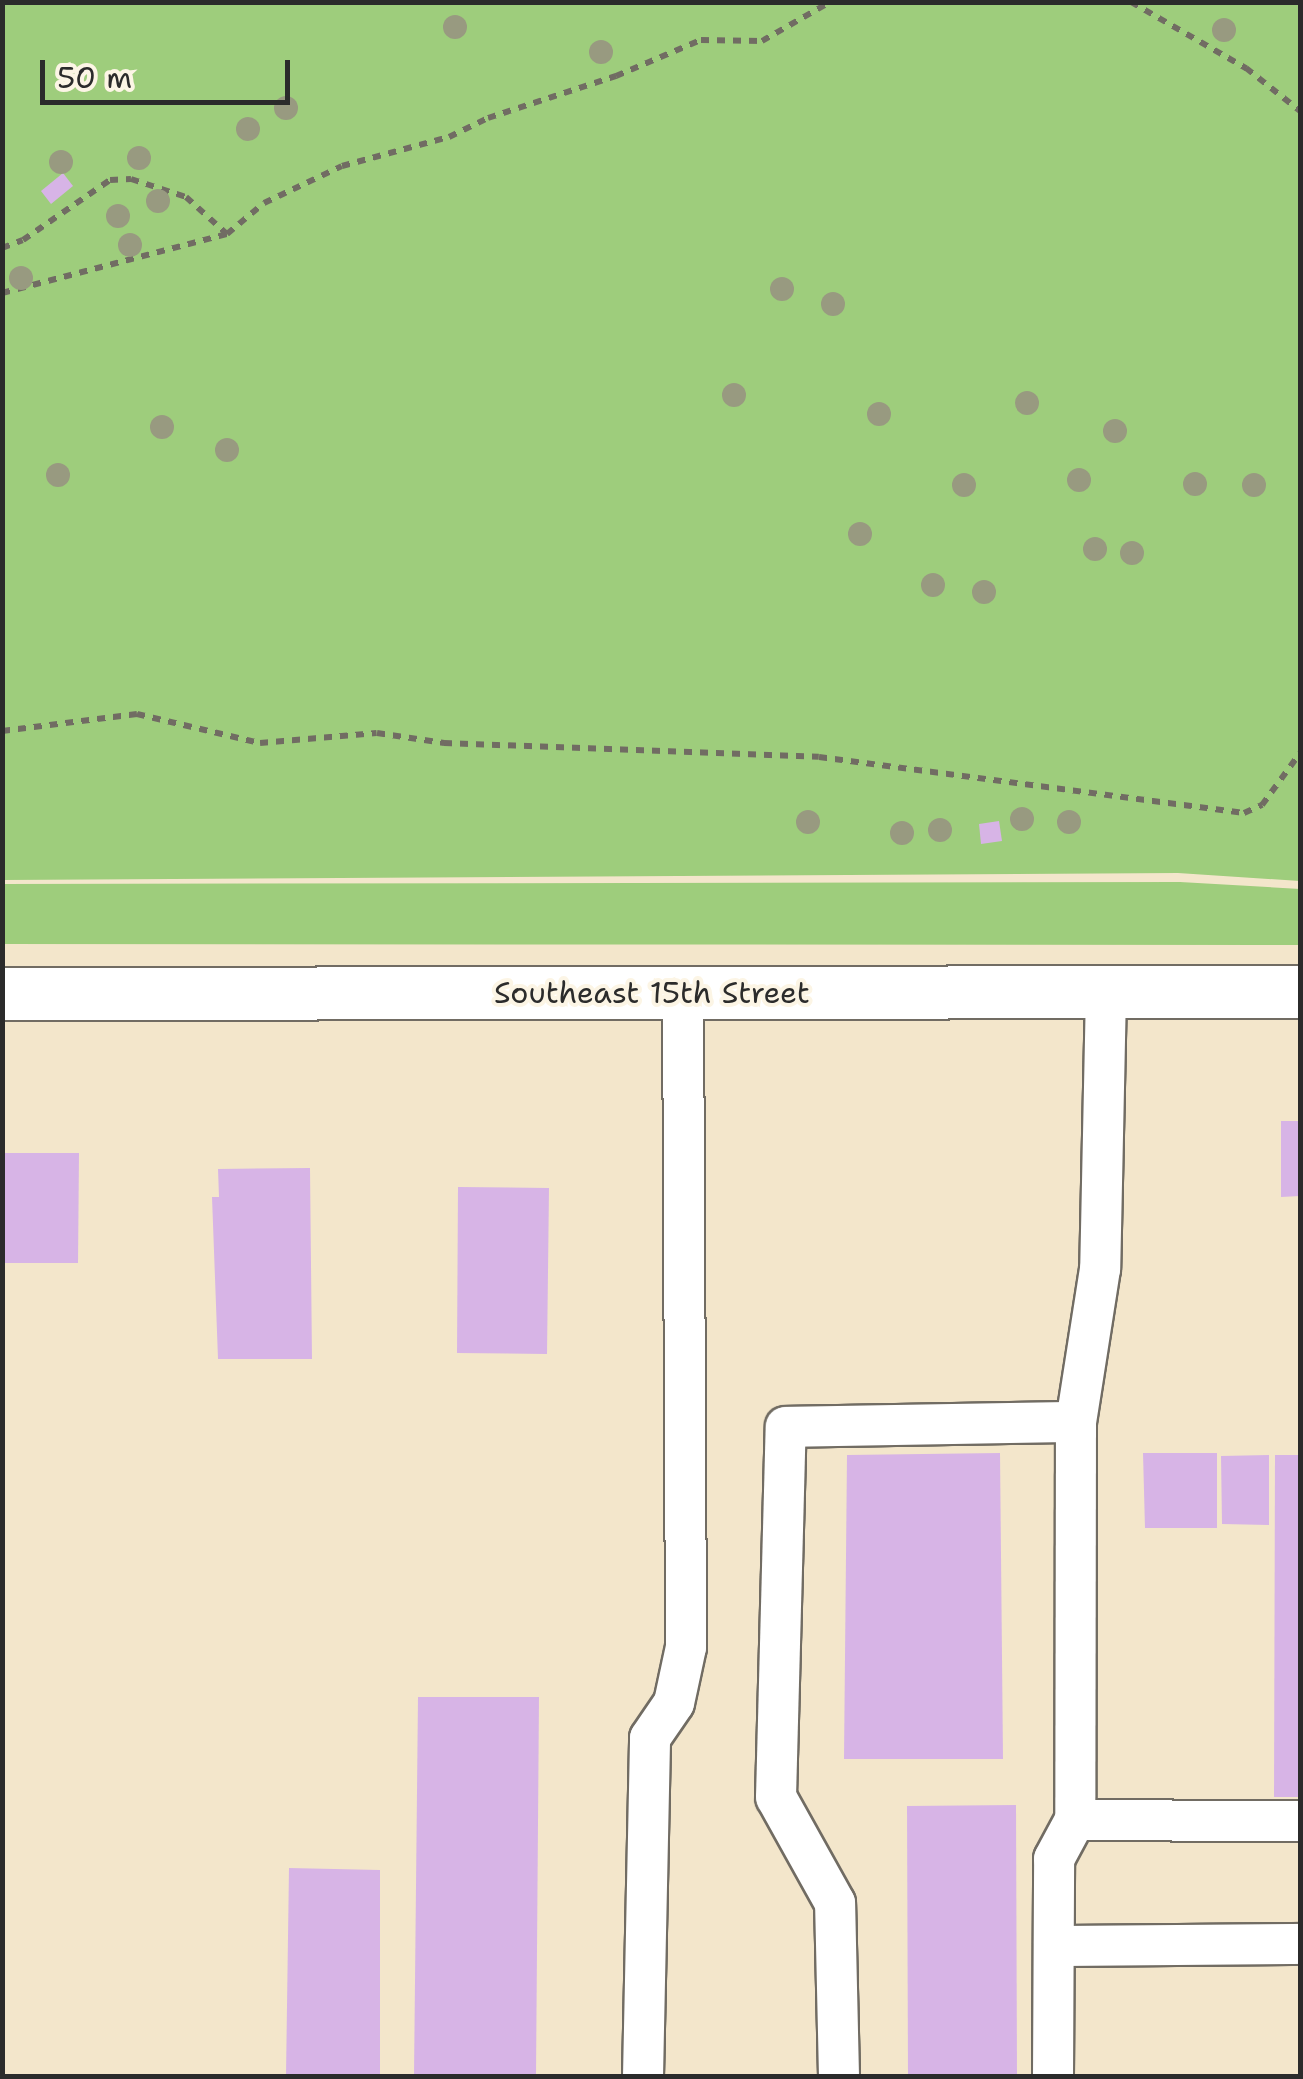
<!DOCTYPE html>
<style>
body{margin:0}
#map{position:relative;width:1303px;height:2079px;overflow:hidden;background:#f3e6cb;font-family:"Shantell Sans",sans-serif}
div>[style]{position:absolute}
.green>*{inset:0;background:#9ecd7c}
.building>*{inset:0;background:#d7b4e6}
.path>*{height:6px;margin-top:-3px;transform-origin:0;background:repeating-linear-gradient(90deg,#716c63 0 8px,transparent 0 16px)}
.roads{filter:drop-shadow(2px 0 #716c63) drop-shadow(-2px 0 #716c63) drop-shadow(0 2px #716c63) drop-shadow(0 -2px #716c63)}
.minor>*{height:40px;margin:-20px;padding:0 20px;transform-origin:20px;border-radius:20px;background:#fff}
.major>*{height:52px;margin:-26px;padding:0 26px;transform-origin:26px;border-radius:26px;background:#fff}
.trees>*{width:24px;height:24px;margin:-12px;border-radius:50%;background:#989a80}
span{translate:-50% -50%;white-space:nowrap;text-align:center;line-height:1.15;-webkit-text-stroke:8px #fcf5e5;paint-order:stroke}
.street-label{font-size:30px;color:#2b2b2b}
.frame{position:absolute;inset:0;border:5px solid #2b2b2b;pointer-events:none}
.scale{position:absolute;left:40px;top:60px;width:250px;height:45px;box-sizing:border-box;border:5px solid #2b2b2b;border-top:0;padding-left:12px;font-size:30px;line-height:35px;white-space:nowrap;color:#2b2b2b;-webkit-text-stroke:8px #fcf5e5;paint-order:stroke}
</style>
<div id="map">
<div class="green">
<div style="clip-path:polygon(2px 3px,1300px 3px,1300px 881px,1178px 873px,3px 880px)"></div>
<div style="clip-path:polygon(1180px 882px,1300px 889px,1300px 945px,3px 944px,3px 884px)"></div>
</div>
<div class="building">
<div style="clip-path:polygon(63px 173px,73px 186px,51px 204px,41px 191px)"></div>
<div style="clip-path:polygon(999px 821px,1002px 841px,981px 844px,979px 824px)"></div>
<div style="clip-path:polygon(1281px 1121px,1300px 1121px,1300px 1196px,1281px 1197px)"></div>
<div style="clip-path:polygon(2px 1153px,79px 1153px,78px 1263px,2px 1263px)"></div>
<div style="clip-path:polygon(310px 1168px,312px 1359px,218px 1359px,212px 1197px,219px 1197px,218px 1169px)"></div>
<div style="clip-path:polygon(458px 1187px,549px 1188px,547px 1354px,457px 1353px)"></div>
<div style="clip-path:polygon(1000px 1453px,1003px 1759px,844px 1759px,847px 1455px)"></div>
<div style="clip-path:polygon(1143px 1453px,1217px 1453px,1217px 1528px,1145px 1528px)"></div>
<div style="clip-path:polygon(1269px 1455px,1269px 1525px,1222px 1524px,1221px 1456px)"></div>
<div style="clip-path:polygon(1275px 1455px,1300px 1455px,1300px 1797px,1274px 1797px)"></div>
<div style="clip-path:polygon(418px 1697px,539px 1697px,536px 2076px,414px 2076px)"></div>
<div style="clip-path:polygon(1016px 1805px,1017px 2076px,908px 2076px,907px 1806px)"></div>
<div style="clip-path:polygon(289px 1868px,380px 1870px,380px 2076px,286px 2076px)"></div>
</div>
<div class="path">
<div style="left:1131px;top:2px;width:133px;rotate:29.9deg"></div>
<div style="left:1246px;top:68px;width:69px;rotate:38.5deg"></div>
<div style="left:2px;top:248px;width:22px;rotate:-21deg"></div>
<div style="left:23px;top:240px;width:106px;rotate:-34.6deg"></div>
<div style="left:110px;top:180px;width:21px;rotate:-3deg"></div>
<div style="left:131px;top:179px;width:58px;rotate:18.1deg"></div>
<div style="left:186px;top:197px;width:55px;rotate:42.1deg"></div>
<div style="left:2px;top:293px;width:233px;rotate:-14.7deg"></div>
<div style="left:227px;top:234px;width:48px;rotate:-40deg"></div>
<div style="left:264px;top:203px;width:86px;rotate:-25.4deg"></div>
<div style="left:342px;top:166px;width:111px;rotate:-15.2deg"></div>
<div style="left:449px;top:137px;width:43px;rotate:-26deg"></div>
<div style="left:488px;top:118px;width:135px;rotate:-18.2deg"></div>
<div style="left:616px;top:76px;width:92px;rotate:-23deg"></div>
<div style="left:701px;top:40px;width:61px;rotate:0.9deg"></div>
<div style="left:762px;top:41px;width:78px;rotate:-29.8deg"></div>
<div style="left:2px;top:731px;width:136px;rotate:-7.2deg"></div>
<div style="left:137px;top:714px;width:126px;rotate:13.3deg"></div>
<div style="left:260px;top:743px;width:117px;rotate:-4.9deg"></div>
<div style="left:377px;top:733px;width:68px;rotate:8.5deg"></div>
<div style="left:444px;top:743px;width:375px;rotate:2.1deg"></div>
<div style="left:819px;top:757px;width:429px;rotate:7.5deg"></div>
<div style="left:1244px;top:813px;width:20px;rotate:-24deg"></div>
<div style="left:1262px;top:805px;width:64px;rotate:-53.8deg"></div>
</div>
<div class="roads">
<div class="minor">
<div style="left:1106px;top:992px;width:277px;rotate:91.2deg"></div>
<div style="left:1100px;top:1269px;width:155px;rotate:98.9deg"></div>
<div style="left:1076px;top:1422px;width:398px;rotate:90.1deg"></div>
<div style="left:1075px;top:1820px;width:225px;rotate:0.3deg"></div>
<div style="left:1054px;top:1946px;width:246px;rotate:-0.5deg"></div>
<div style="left:643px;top:2076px;width:338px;rotate:-88.8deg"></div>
<div style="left:650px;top:1738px;width:42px;rotate:-55.6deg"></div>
<div style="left:674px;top:1703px;width:57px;rotate:-77.9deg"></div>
<div style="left:686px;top:1647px;width:654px;rotate:-90.26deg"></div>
<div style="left:839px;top:2076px;width:173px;rotate:-91.3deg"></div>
<div style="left:835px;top:1903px;width:121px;rotate:-119.1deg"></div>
<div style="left:776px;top:1797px;width:370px;rotate:-88.5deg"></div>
<div style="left:786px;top:1427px;width:290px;rotate:-1deg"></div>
<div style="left:1053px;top:2076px;width:217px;rotate:-89.7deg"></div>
<div style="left:1054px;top:1859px;width:44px;rotate:-61.7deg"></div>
</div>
<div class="major">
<div style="left:2px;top:994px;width:1298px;rotate:-0.09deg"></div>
</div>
</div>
<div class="trees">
<div style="left:455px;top:27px"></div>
<div style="left:1224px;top:30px"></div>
<div style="left:601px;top:52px"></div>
<div style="left:286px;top:108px"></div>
<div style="left:248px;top:129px"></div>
<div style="left:139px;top:158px"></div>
<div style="left:61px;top:162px"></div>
<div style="left:158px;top:201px"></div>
<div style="left:118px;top:216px"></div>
<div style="left:130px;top:245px"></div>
<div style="left:21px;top:278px"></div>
<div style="left:782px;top:289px"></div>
<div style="left:833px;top:304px"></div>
<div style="left:734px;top:395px"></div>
<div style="left:1027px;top:403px"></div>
<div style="left:879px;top:414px"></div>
<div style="left:162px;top:427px"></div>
<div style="left:1115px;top:431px"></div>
<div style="left:227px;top:450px"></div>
<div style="left:58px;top:475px"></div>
<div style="left:1079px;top:480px"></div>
<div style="left:1195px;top:484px"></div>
<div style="left:964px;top:485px"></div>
<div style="left:1254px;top:485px"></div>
<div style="left:860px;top:534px"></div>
<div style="left:1095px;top:549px"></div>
<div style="left:1132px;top:553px"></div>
<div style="left:933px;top:585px"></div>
<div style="left:984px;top:592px"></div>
<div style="left:1022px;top:819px"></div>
<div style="left:808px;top:822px"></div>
<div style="left:1069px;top:822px"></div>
<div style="left:940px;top:830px"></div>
<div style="left:902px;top:833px"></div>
</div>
<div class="street-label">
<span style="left:652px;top:993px">Southeast 15th Street</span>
</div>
<div class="frame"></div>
<div class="scale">50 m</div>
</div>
